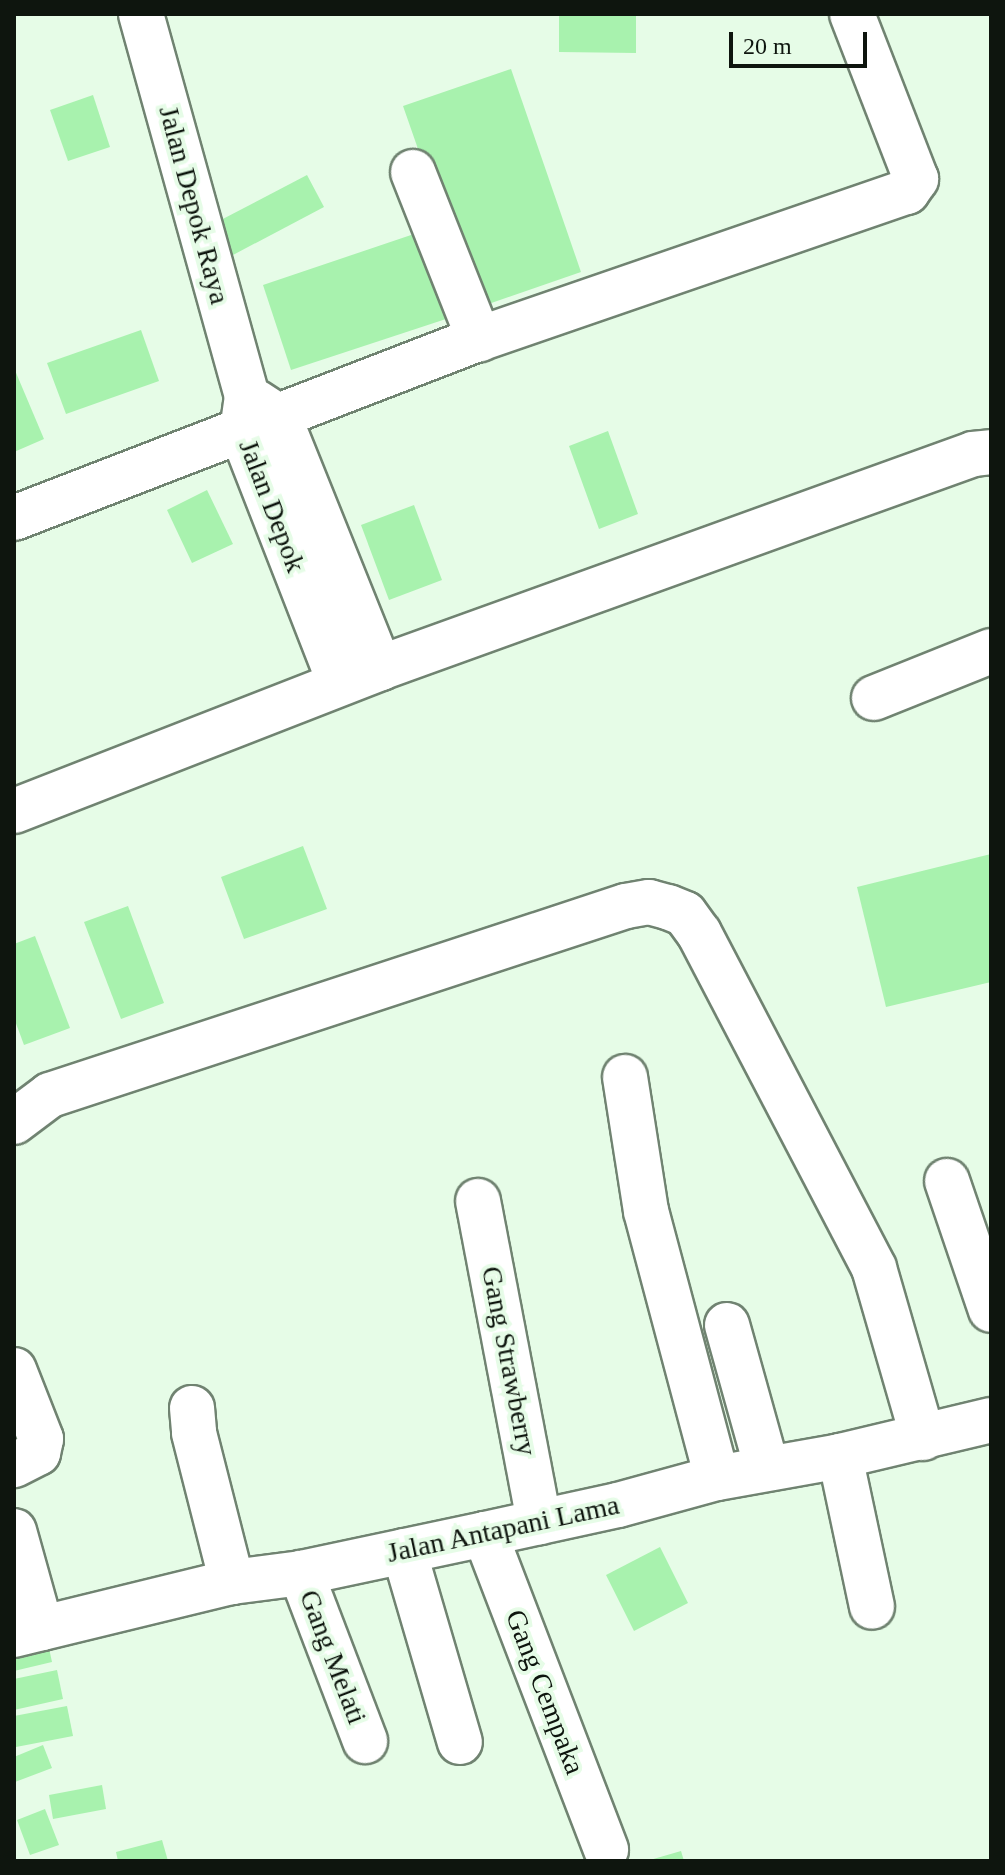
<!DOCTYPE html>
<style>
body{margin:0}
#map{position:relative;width:1005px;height:1875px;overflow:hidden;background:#e6fce7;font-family:"Times New Roman",serif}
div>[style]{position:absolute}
.building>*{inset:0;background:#a8f2ae}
.roads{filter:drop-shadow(2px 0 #708371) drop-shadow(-2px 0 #708371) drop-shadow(0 2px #708371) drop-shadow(0 -2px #708371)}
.minor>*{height:44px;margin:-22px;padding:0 22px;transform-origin:22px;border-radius:22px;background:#fff}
span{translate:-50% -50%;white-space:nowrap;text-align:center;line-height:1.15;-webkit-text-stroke:8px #e6fce7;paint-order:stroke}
.street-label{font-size:28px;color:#0e150e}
.frame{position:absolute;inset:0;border:16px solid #0e150e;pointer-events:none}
.scale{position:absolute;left:729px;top:32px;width:138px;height:36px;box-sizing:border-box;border:4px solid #0e150e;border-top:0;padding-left:10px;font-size:24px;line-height:28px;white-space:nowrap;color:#0e150e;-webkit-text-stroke:6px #e6fce7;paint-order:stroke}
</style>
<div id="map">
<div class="building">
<div style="clip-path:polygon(559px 14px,636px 14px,636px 53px,559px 52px)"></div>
<div style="clip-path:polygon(511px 69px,581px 272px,474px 309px,403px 106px)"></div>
<div style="clip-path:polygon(93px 95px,110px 147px,68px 161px,50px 110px)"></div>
<div style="clip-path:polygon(307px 175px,324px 207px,233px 255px,217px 222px)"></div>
<div style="clip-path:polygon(417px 233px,446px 319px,291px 370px,263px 285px)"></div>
<div style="clip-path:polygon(141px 330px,159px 381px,66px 414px,47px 363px)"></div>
<div style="clip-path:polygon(14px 368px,44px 439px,14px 452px)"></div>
<div style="clip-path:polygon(608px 431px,638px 514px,599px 529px,569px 446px)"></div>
<div style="clip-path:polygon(207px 490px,233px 544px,192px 563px,167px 510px)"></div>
<div style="clip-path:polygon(414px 505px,442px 580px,389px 600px,361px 525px)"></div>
<div style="clip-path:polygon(303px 846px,327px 909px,244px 939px,221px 877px)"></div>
<div style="clip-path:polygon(991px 854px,991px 982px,886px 1007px,857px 887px)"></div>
<div style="clip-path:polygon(128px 906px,164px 1003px,121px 1019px,84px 922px)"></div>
<div style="clip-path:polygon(35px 936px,70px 1028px,24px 1045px,14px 1018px,14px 944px)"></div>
<div style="clip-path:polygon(660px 1547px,688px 1603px,634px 1631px,606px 1575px)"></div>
<div style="clip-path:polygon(47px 1639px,52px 1662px,14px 1671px,14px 1646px)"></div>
<div style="clip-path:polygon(57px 1670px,63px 1699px,14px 1710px,14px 1679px)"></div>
<div style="clip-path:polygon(67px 1706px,73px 1736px,16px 1747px,14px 1716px)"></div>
<div style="clip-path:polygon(43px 1745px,52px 1768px,15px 1782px,14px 1757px)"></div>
<div style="clip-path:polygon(102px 1785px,106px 1809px,53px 1819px,49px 1795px)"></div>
<div style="clip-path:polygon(45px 1809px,59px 1845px,30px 1855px,17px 1820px)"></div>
<div style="clip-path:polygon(162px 1840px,168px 1861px,118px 1861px,116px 1852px)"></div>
<div style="clip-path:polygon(681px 1851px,684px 1861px,650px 1861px,650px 1860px)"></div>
</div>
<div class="roads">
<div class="minor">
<div style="left:141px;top:14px;width:396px;rotate:74.5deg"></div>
<div style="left:247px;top:396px;width:36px;rotate:98deg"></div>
<div style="left:242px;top:432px;width:269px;rotate:68.7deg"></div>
<div style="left:413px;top:172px;width:180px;rotate:68.4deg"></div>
<div style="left:256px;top:402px;width:27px;rotate:33deg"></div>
<div style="left:279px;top:417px;width:271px;rotate:68.1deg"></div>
<div style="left:14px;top:518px;width:498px;rotate:-21.1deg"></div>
<div style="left:479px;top:339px;width:453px;rotate:-19deg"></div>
<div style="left:907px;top:192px;width:16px;rotate:-55deg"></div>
<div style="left:916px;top:179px;width:177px;rotate:-111.2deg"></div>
<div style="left:874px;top:698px;width:126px;rotate:-21.9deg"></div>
<div style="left:14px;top:811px;width:393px;rotate:-21.3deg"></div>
<div style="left:380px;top:668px;width:630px;rotate:-19.84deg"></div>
<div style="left:973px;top:454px;width:18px;rotate:-6deg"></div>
<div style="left:625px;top:1077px;width:136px;rotate:81.1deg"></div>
<div style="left:646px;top:1211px;width:276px;rotate:75.1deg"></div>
<div style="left:14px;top:1122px;width:45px;rotate:-36.9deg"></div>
<div style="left:50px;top:1095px;width:606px;rotate:-18.17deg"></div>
<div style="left:626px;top:906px;width:23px;rotate:-10deg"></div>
<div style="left:649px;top:902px;width:20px;rotate:15deg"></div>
<div style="left:668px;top:907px;width:18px;rotate:22deg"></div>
<div style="left:685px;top:914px;width:24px;rotate:54deg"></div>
<div style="left:699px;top:933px;width:378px;rotate:62.4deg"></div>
<div style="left:874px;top:1268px;width:177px;rotate:73.9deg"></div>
<div style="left:947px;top:1181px;width:136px;rotate:71.2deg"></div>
<div style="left:478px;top:1201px;width:327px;rotate:79.2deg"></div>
<div style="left:727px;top:1325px;width:148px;rotate:74.4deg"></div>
<div style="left:14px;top:1370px;width:74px;rotate:68.6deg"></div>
<div style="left:41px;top:1439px;width:14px;rotate:102deg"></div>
<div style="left:38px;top:1453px;width:27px;rotate:153deg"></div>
<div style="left:192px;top:1408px;width:25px;rotate:85deg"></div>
<div style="left:194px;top:1433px;width:154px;rotate:75.7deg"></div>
<div style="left:840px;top:1456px;width:154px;rotate:78deg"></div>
<div style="left:14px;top:1531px;width:101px;rotate:74.4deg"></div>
<div style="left:485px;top:1534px;width:338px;rotate:69deg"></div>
<div style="left:404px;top:1551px;width:199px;rotate:73.7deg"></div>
<div style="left:301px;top:1573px;width:180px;rotate:69.1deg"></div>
<div style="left:14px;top:1635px;width:224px;rotate:-13.7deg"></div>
<div style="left:232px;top:1582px;width:70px;rotate:-7.4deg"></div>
<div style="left:301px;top:1573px;width:188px;rotate:-12deg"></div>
<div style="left:485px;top:1534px;width:136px;rotate:-12.3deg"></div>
<div style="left:618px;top:1505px;width:103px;rotate:-15.3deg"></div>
<div style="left:717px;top:1478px;width:125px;rotate:-10.1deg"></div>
<div style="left:840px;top:1456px;width:155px;rotate:-13.4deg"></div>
</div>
</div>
<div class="street-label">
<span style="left:194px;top:205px;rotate:75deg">Jalan Depok Raya</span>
<span style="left:272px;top:506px;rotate:69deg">Jalan Depok</span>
<span style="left:509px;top:1361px;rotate:79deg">Gang Strawberry</span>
<span style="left:503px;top:1529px;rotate:-12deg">Jalan Antapani Lama</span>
<span style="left:333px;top:1657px;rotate:69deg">Gang Melati</span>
<span style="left:545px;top:1692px;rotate:69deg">Gang Cempaka</span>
</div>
<div class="frame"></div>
<div class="scale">20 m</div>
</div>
